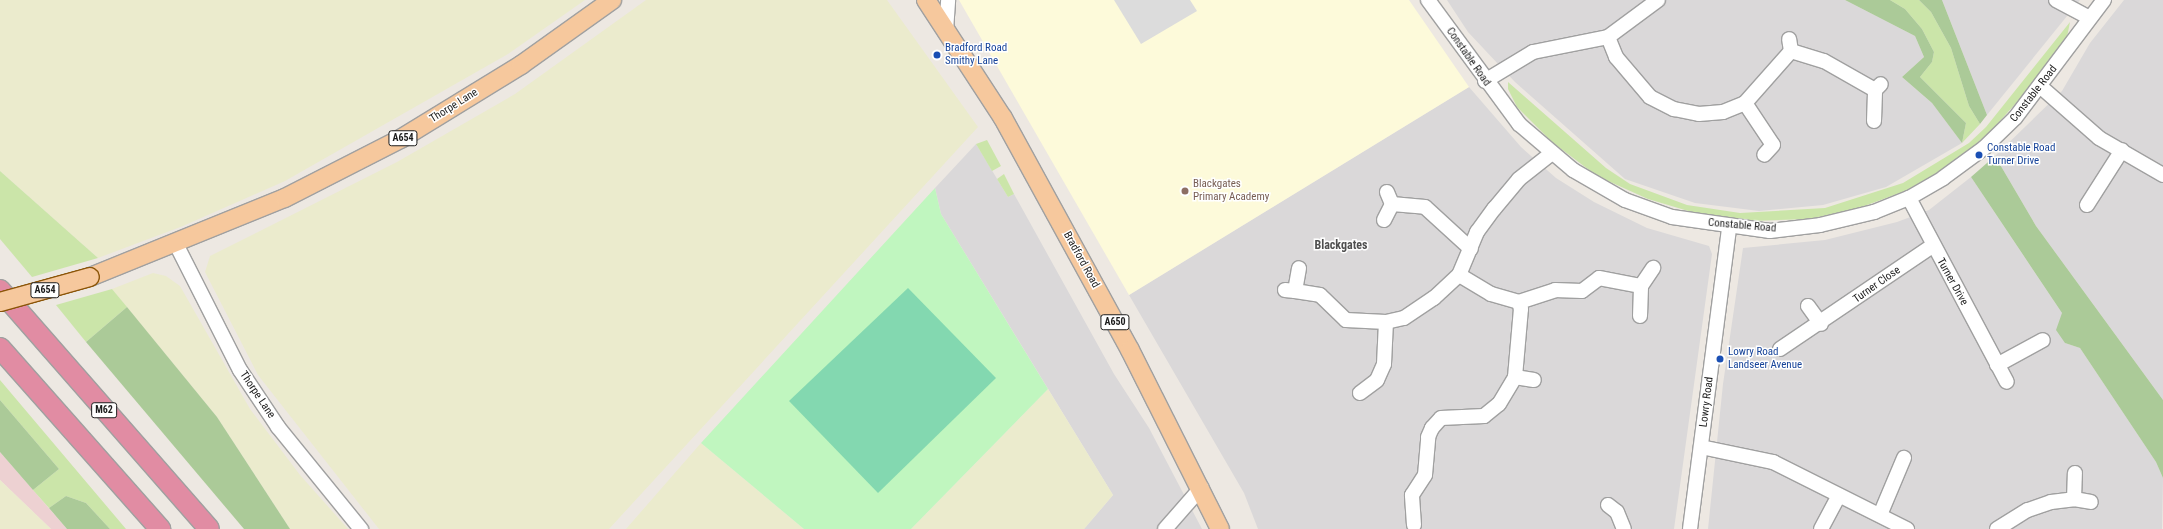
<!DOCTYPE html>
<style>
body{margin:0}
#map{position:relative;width:2163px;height:529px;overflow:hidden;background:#ede8e2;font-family:"Roboto Condensed",sans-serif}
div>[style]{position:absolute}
.residential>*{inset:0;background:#dad8d9}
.commercial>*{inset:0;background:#edd1d2}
.education>*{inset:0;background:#fdfada}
.farmland>*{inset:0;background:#ebebcd}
.grass>*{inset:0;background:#cbe5a9}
.forest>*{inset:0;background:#abca98}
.park>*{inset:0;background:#c0f6bf}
.pitch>*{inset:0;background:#83d8b0}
.parking>*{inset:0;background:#dcdcdc}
.roads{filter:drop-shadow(1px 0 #a0a0a0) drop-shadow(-1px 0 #a0a0a0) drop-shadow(0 1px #a0a0a0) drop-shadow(0 -1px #a0a0a0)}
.minor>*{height:14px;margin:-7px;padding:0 7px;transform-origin:7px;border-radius:7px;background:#fff}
.major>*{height:18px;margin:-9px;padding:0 9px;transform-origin:9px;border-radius:9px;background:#f6c89d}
.highway>*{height:20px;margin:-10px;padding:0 10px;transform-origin:10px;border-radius:10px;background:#e18ca3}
.bridges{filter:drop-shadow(1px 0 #8b5508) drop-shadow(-1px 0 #8b5508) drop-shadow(0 1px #8b5508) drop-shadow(0 -1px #8b5508)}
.major-bridge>*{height:18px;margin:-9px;padding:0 9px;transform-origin:9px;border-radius:9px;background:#f6c89d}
.dots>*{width:11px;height:11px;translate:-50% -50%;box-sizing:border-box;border:2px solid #fff;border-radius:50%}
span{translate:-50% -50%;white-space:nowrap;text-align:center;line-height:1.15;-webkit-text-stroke:3px #fff;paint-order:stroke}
.shield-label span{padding:1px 3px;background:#fff;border:1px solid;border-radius:3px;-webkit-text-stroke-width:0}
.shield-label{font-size:10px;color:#1c1c1c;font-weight:700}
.transit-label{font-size:11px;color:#164399}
.left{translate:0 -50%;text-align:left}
.street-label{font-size:11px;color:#1c1c1c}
.education-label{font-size:11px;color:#785e54}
.neighbourhood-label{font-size:12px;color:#4f4f4f;font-weight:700}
</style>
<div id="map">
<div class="residential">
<div style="clip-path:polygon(1447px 0,1845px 0,1915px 36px,1924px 57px,1902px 77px,1932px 103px,1962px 143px,1886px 187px,1823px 205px,1759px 211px,1695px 203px,1625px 179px,1515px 82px,1468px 32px)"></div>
<div style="clip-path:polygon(1942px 0,2080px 0,1987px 115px)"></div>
<div style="clip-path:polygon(2124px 0,2163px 0,2163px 400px,2036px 226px,1995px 156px,2062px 91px,2090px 43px)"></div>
<div style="clip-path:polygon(1469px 87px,1521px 147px,1556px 178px,1594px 202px,1647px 228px,1709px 246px,1712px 254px,1674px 529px,1258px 529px,1244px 493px,1129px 295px)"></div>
<div style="clip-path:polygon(976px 144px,1008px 197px,1014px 194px,1114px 374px,1149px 428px,1202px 529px,1084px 529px,1113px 495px,941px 214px,935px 188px)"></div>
<div style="clip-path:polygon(1971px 177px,2062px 313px,2065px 343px,2080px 348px,2156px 462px,2163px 478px,2162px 529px,1708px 529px,1723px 384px,1743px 248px,1825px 240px,1897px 222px,1929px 210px)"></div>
</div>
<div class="commercial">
<div style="clip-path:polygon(0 452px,67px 529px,51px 529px,0 480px)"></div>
</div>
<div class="education">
<div style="clip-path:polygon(959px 0,1409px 0,1469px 87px,1129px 295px)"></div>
</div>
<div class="farmland">
<div style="clip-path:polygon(0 0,585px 0,508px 54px,285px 181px,183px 226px,98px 258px,0 171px)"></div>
<div style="clip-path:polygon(646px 0,887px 0,978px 127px,609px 529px,379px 529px,258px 375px,205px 272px,210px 256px,397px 162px,515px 94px)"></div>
<div style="clip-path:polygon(153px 273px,166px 276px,180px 286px,250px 409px,300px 475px,348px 529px,290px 529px,217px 417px,112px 289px)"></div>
<div style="clip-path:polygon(1048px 389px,1113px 495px,1084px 529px,911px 529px)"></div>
<div style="clip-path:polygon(701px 443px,804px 529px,626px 529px)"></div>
<div style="clip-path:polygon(0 480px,51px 529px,0 529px)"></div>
</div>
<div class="grass">
<div style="clip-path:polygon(1890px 0,1919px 0,1931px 12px,1951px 48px,1969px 106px,1980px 124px,1962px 143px,1966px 123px,1920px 77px,1932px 62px,1934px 52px,1922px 29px,1905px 9px)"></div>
<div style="clip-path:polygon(2070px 22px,2067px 37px,2025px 93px,1991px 131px,1951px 165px,1905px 191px,1859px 208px,1809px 219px,1752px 221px,1695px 213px,1648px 199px,1597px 176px,1552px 142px,1517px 107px,1508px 89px,1508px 82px,1606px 168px,1630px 184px,1687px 205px,1740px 213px,1825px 208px,1903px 183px,1969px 143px,1986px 127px)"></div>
<div style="clip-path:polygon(987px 140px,1001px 166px,992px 171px,976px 144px)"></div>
<div style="clip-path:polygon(0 171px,98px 258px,32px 277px,0 239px)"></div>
<div style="clip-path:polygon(1004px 174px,1014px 194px,1008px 197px,997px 179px)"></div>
<div style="clip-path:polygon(112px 289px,127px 307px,86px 342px,56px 305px)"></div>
<div style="clip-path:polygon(0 380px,126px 529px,110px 529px,86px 503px,66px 496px,49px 508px,33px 490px,59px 469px,0 400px)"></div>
</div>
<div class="forest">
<div style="clip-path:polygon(1845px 0,1890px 0,1905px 9px,1922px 29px,1934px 52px,1932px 62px,1920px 77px,1966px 123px,1962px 143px,1932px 103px,1902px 77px,1924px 57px,1915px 36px)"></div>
<div style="clip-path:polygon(1919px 0,1942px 0,1987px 115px,1980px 124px,1969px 106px,1951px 48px,1931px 12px)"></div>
<div style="clip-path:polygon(1995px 156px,2036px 226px,2163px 400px,2163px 478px,2156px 462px,2080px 348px,2065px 343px,2056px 330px,2062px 313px,1971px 177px)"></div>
<div style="clip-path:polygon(127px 307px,217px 417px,290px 529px,244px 529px,86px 342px)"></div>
<div style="clip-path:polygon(0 400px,59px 469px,33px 490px,0 452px)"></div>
<div style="clip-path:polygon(66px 496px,86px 503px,110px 529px,67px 529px,49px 508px)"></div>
</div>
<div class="park">
<div style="clip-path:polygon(935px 188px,941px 214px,1048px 389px,911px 529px,804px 529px,701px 443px)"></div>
</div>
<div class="pitch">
<div style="clip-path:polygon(908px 288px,996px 378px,878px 493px,789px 401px)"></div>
</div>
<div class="parking">
<div style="clip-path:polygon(1114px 0,1190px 0,1197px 11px,1141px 44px)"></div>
</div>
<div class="roads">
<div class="minor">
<div style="left:1428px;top:0;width:154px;rotate:53.7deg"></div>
<div style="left:1519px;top:124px;width:71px;rotate:40.4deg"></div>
<div style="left:1573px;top:170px;width:60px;rotate:30deg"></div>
<div style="left:1625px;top:200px;width:50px;rotate:19.9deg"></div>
<div style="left:1672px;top:217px;width:99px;rotate:8.1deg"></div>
<div style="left:1770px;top:231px;width:50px;rotate:-6.8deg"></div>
<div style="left:1820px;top:225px;width:56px;rotate:-13.5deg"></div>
<div style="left:1874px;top:212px;width:38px;rotate:-22deg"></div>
<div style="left:1909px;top:198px;width:39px;rotate:-30deg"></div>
<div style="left:1943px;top:178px;width:51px;rotate:-36.2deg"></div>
<div style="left:1984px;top:148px;width:43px;rotate:-44.1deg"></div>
<div style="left:2015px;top:118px;width:148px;rotate:-53deg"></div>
<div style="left:2056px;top:0;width:38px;rotate:28deg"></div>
<div style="left:946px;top:31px;width:31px;rotate:-86deg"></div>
<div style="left:1608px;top:37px;width:22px;rotate:68deg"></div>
<div style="left:1616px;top:57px;width:52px;rotate:49.6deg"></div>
<div style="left:1650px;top:97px;width:27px;rotate:27deg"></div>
<div style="left:1674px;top:109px;width:25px;rotate:11deg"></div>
<div style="left:1699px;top:114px;width:24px;rotate:-5deg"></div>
<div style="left:1723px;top:112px;width:24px;rotate:-22deg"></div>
<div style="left:1745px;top:103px;width:69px;rotate:-48.5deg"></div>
<div style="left:1791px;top:51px;width:12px;rotate:-99deg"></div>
<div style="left:1791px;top:51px;width:34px;rotate:17deg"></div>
<div style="left:1824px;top:61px;width:59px;rotate:29.6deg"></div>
<div style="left:1485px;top:81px;width:56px;rotate:-31.1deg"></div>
<div style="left:1533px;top:52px;width:76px;rotate:-11.3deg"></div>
<div style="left:1608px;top:37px;width:62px;rotate:-36.5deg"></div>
<div style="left:2041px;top:87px;width:77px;rotate:41.3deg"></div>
<div style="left:2099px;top:138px;width:74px;rotate:30deg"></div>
<div style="left:1745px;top:103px;width:50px;rotate:56.3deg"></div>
<div style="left:1773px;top:145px;width:13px;rotate:132deg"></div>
<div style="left:1874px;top:121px;width:31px;rotate:-88deg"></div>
<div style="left:1875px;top:90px;width:8px;rotate:-45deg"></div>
<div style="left:1909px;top:198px;width:208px;rotate:62deg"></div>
<div style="left:1392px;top:204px;width:33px;rotate:5deg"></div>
<div style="left:1425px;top:207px;width:62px;rotate:42.4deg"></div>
<div style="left:2087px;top:205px;width:65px;rotate:-57.5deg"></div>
<div style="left:1384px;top:220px;width:18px;rotate:-63deg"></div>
<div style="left:1392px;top:204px;width:13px;rotate:-113deg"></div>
<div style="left:176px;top:244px;width:141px;rotate:63.1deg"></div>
<div style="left:240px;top:370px;width:69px;rotate:56.3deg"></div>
<div style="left:278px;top:427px;width:132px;rotate:50.9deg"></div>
<div style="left:1285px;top:290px;width:10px;rotate:6deg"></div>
<div style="left:1295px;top:291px;width:23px;rotate:-80deg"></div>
<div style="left:1295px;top:291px;width:25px;rotate:9deg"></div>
<div style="left:1320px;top:295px;width:36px;rotate:44deg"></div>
<div style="left:1346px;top:320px;width:40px;rotate:2.9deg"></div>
<div style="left:1386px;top:322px;width:18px;rotate:-13deg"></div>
<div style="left:1404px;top:318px;width:36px;rotate:-34deg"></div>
<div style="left:1434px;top:298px;width:34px;rotate:-43deg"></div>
<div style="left:1459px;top:275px;width:47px;rotate:-67.3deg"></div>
<div style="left:1477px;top:232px;width:29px;rotate:-54deg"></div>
<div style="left:1494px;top:209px;width:39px;rotate:-50deg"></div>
<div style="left:1519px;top:179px;width:42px;rotate:-38.2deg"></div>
<div style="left:1519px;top:302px;width:38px;rotate:-18deg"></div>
<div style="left:1555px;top:290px;width:27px;rotate:2deg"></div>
<div style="left:1582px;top:291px;width:21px;rotate:-37deg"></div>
<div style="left:1599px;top:278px;width:43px;rotate:10.8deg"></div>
<div style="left:1808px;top:306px;width:22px;rotate:54deg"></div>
<div style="left:1640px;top:316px;width:30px;rotate:-88deg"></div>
<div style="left:1641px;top:286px;width:22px;rotate:-56deg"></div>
<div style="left:1780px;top:349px;width:184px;rotate:-34.1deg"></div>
<div style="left:1997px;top:365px;width:52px;rotate:-28.5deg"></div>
<div style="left:1515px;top:377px;width:19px;rotate:9deg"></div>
<div style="left:1360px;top:393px;width:21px;rotate:-37deg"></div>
<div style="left:1377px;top:380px;width:17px;rotate:-66deg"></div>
<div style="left:1384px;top:364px;width:42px;rotate:-87.3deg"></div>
<div style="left:1701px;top:447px;width:74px;rotate:11.8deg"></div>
<div style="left:1773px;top:462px;width:150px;rotate:26.6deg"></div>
<div style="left:2074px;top:499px;width:26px;rotate:-88deg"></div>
<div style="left:1608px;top:505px;width:11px;rotate:38deg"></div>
<div style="left:1617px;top:512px;width:18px;rotate:68deg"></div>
<div style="left:1880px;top:515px;width:62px;rotate:-67.2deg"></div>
<div style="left:1414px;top:525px;width:30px;rotate:-94deg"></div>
<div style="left:1412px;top:495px;width:24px;rotate:-57deg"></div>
<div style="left:1425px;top:475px;width:38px;rotate:-85deg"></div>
<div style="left:1428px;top:437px;width:10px;rotate:-66deg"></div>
<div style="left:1432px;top:428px;width:13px;rotate:-48deg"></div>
<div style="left:1441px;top:418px;width:43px;rotate:-2.7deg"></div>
<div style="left:1484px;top:416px;width:19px;rotate:-39deg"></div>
<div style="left:1499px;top:404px;width:31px;rotate:-59deg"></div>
<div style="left:1515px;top:377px;width:68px;rotate:-85deg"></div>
<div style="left:1521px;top:309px;width:7px;rotate:-106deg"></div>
<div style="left:1519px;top:302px;width:29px;rotate:-164deg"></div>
<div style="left:1491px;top:294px;width:37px;rotate:-149deg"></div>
<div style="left:1165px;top:529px;width:55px;rotate:-48.7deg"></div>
<div style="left:1690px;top:529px;width:304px;rotate:-82.6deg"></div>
<div style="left:1821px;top:529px;width:38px;rotate:-62deg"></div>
<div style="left:1997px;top:529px;width:36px;rotate:-32deg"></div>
<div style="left:2028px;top:510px;width:24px;rotate:-19deg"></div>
<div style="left:2051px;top:502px;width:23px;rotate:-7deg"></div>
<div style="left:2074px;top:499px;width:17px;rotate:10deg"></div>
</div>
<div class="major">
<div style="left:926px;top:0;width:141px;rotate:56.9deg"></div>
<div style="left:1003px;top:118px;width:264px;rotate:61.3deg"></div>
<div style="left:1130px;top:350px;width:200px;rotate:63.3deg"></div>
<div style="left:90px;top:277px;width:210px;rotate:-22.1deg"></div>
<div style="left:285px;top:198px;width:131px;rotate:-27.1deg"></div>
<div style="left:402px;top:138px;width:140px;rotate:-31.5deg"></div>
<div style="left:521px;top:65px;width:112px;rotate:-35.5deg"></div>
</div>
<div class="highway">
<div style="left:0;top:290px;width:317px;rotate:48.8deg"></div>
<div style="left:0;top:348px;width:242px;rotate:48.5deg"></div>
</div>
</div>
<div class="bridges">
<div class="major-bridge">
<div style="left:0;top:302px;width:93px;rotate:-15.5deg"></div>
</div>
</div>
<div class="dots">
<div style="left:937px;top:55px;background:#1a4fb4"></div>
<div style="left:1979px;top:155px;background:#1a4fb4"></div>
<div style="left:1185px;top:191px;background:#8d6e63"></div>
<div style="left:1720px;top:359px;background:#1a4fb4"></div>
</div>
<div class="shield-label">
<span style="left:403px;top:138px">A654</span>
<span style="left:45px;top:290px">A654</span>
<span style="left:1115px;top:322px">A650</span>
<span style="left:104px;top:410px">M62</span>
</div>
<div class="transit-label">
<span class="left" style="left:945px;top:55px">Bradford Road<br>Smithy Lane</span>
<span class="left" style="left:1987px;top:155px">Constable Road<br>Turner Drive</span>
<span class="left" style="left:1728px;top:359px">Lowry Road<br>Landseer Avenue</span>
</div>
<div class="street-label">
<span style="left:1468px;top:57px;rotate:55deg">Constable Road</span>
<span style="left:2034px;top:94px;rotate:-52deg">Constable Road</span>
<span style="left:454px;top:106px;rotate:-32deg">Thorpe Lane</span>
<span style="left:1742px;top:226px;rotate:5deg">Constable Road</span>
<span style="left:1081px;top:260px;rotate:61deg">Bradford Road</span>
<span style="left:1952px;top:282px;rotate:61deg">Turner Drive</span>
<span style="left:1877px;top:285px;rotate:-35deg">Turner Close</span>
<span style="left:257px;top:395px;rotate:56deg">Thorpe Lane</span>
<span style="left:1707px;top:402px;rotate:-83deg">Lowry Road</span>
</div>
<div class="education-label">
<span class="left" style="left:1193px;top:191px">Blackgates<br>Primary Academy</span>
</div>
<div class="neighbourhood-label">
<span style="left:1341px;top:246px">Blackgates</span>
</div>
</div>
